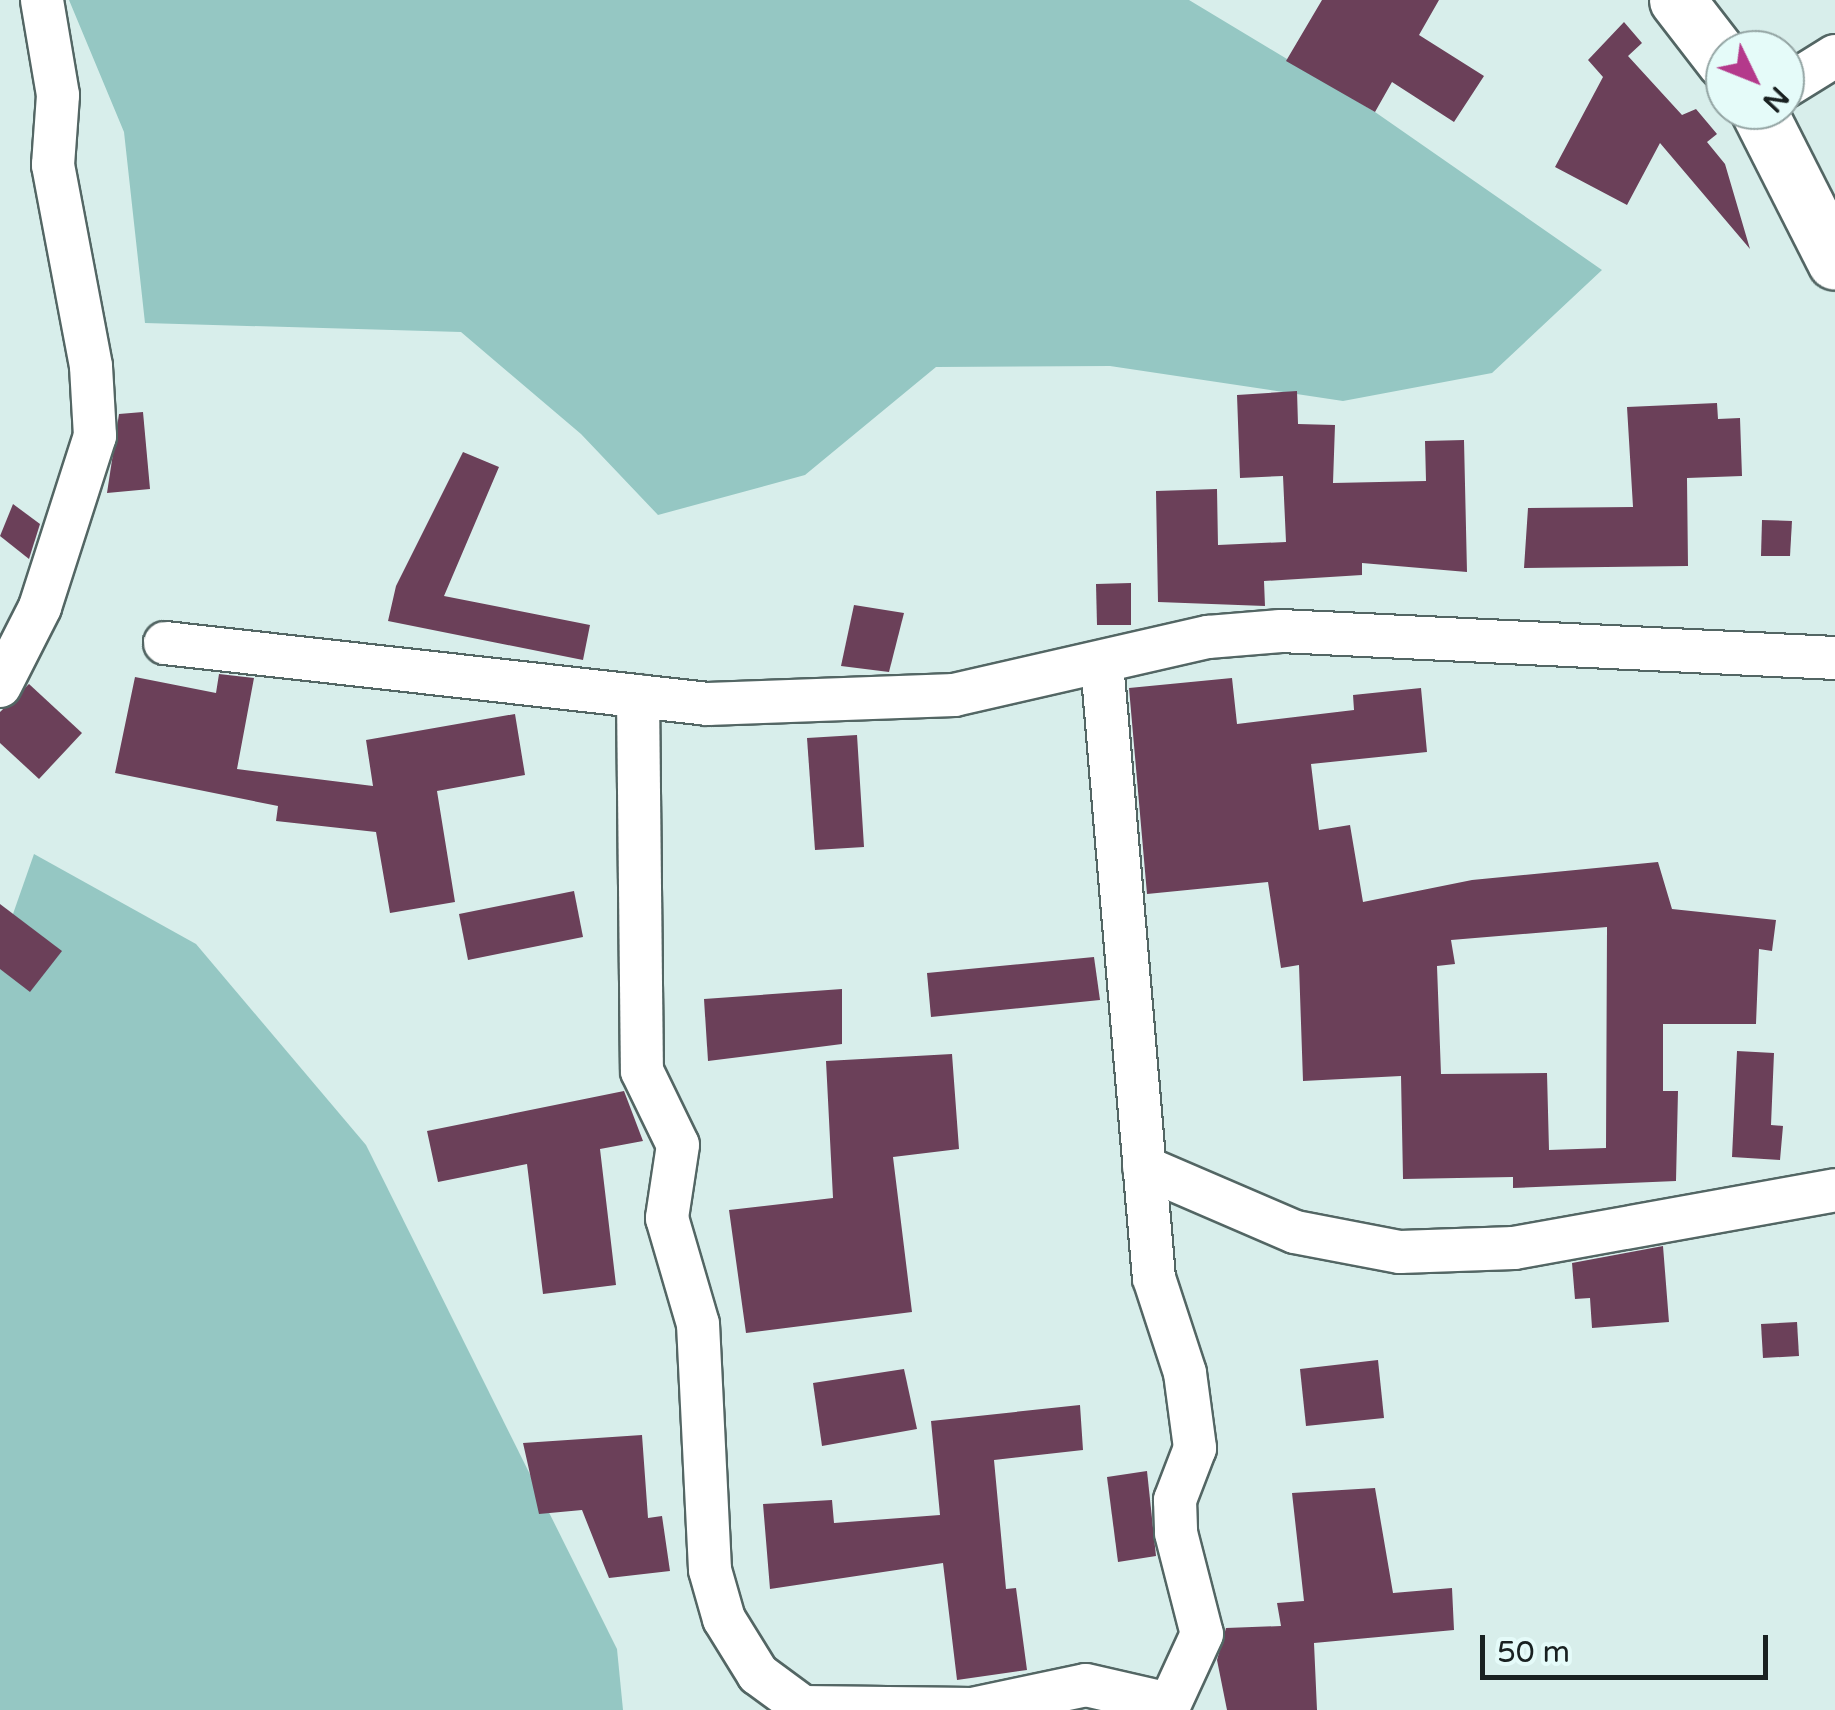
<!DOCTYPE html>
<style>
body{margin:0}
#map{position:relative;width:1835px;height:1710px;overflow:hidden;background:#d8eeeb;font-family:"Varela Round",sans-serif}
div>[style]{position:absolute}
.green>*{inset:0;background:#95c7c3}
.building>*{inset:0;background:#6b4059}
.roads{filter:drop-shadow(2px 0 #536664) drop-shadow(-2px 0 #536664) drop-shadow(0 2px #536664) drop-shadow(0 -2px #536664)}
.street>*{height:42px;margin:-21px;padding:0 21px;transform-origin:21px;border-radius:21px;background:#fff}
.secondary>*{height:55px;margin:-27.5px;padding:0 27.5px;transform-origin:27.5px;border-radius:27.5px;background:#fff}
span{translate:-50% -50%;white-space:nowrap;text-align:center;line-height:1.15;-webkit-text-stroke:10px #e5fbf9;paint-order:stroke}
.north{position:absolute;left:1705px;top:30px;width:100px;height:100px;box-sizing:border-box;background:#e5fbf9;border:2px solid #93a4a3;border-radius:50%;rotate:133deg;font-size:28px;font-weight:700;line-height:40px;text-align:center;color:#192121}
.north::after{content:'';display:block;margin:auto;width:35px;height:45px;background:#b4398b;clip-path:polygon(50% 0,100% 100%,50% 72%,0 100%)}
.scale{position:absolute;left:1480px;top:1635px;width:288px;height:45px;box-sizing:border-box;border:5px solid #192121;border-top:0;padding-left:12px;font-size:30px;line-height:35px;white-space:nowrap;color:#192121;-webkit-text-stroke:8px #e5fbf9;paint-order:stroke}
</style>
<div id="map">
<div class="green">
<div style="clip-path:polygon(69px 0,1189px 0,1375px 112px,1602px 270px,1492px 373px,1343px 401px,1110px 366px,936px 367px,805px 475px,658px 515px,581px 434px,461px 332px,145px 323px,124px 132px)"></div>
<div style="clip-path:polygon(34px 854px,196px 944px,366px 1145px,617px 1649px,623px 1710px,0 1710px,0 951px)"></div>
</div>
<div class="building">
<div style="clip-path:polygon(1322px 0,1439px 0,1419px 35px,1484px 76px,1454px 122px,1392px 82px,1375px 112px,1286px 61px)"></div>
<div style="clip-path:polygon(1624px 22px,1642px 43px,1628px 56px,1682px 115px,1696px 109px,1717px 134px,1707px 142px,1725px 164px,1750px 249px,1660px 143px,1627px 205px,1555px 167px,1603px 77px,1588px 60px)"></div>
<div style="clip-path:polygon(1297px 391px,1298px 424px,1335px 425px,1333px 483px,1426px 481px,1425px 441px,1464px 440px,1467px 572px,1362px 563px,1362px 575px,1264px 581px,1265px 606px,1158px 602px,1156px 491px,1217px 489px,1218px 545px,1286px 542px,1283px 476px,1240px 478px,1237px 395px)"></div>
<div style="clip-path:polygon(1717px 403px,1718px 419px,1740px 418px,1742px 476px,1687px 478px,1688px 566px,1524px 568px,1528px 508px,1633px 507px,1627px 407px)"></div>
<div style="clip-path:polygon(143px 412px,150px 489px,107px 493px,119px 414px)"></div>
<div style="clip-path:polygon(463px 452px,499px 467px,444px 596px,590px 625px,583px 660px,388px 621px,396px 586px)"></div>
<div style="clip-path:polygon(13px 504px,40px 524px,29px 559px,0 536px)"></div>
<div style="clip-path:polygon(1762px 520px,1792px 521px,1790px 556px,1761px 556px)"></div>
<div style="clip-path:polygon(1131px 583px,1131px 625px,1097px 625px,1096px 584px)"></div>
<div style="clip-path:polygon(854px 605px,904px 613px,889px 672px,841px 666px)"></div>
<div style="clip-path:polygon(219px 674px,254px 678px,237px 769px,373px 786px,366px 740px,515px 714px,525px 775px,437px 791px,455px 902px,390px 913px,376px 832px,276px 821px,278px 806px,115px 773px,135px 677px,216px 693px)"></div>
<div style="clip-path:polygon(evenodd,1232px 678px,1237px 724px,1354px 710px,1353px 695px,1421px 688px,1427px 752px,1311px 764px,1319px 830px,1350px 825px,1363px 902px,1472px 880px,1658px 862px,1672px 909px,1776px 920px,1772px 951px,1759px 949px,1756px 1024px,1663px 1024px,1663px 1091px,1678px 1091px,1676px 1181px,1513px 1188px,1513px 1177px,1403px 1179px,1401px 1076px,1303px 1081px,1299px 965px,1281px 968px,1268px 882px,1147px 894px,1129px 688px,1232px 678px,1607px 927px,1606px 1148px,1549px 1150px,1547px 1073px,1441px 1074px,1437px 966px,1455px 964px,1451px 940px,1607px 927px)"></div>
<div style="clip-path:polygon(29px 684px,82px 733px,39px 779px,0 743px,0 712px)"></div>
<div style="clip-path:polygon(857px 735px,864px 847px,815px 850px,807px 738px)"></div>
<div style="clip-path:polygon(574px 891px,583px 937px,468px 960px,459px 914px)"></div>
<div style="clip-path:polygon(0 904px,62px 951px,30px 992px,0 969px)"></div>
<div style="clip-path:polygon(1094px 957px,1100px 1000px,931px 1017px,927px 973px)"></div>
<div style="clip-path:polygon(842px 989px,842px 1044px,708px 1061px,704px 999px)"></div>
<div style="clip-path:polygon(1737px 1051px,1774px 1053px,1771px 1125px,1783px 1126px,1780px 1160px,1732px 1157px)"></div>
<div style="clip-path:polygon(952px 1054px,959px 1149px,893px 1157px,912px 1312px,746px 1333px,729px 1210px,833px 1198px,826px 1061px)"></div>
<div style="clip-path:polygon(624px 1091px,643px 1141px,600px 1149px,616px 1285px,543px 1294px,527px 1164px,438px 1182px,427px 1131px)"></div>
<div style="clip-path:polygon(1663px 1246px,1669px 1322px,1592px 1328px,1590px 1298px,1575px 1299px,1572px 1263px)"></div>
<div style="clip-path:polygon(1797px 1322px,1799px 1356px,1763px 1358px,1761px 1324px)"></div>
<div style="clip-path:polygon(1378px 1360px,1384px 1418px,1306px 1426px,1300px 1369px)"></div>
<div style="clip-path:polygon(904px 1369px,917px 1429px,822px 1446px,813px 1383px)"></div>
<div style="clip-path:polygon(1080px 1405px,1083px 1450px,994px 1460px,1006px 1589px,1016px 1588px,1027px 1670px,957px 1680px,943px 1563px,770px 1589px,763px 1504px,832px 1500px,834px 1523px,940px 1515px,931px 1421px)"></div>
<div style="clip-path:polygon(642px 1435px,648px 1518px,662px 1516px,670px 1571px,609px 1578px,582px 1510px,539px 1514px,523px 1443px)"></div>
<div style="clip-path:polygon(1147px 1471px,1156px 1556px,1118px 1562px,1107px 1477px)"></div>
<div style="clip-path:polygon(1375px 1488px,1393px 1593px,1452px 1588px,1454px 1630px,1314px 1643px,1317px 1710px,1227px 1710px,1217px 1660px,1226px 1628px,1281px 1626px,1277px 1603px,1304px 1601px,1292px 1493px)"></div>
</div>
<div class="roads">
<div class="street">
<div style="left:1785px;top:87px;width:59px;rotate:-31.8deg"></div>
<div style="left:165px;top:643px;width:546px;rotate:6.41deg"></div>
<div style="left:708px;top:704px;width:246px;rotate:-2.1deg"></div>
<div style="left:954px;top:695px;width:261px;rotate:-12.9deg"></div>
<div style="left:1208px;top:637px;width:73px;rotate:-4.7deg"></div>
<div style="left:1281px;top:631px;width:555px;rotate:2.79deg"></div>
<div style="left:1102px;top:663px;width:617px;rotate:85.17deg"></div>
<div style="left:1154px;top:1278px;width:100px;rotate:71.9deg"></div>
<div style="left:1185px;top:1373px;width:76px;rotate:82.4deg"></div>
<div style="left:1195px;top:1448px;width:56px;rotate:111deg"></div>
<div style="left:1175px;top:1500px;width:33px;rotate:88deg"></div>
<div style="left:1176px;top:1533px;width:104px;rotate:75.6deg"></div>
<div style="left:1202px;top:1634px;width:84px;rotate:114.7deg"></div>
<div style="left:0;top:686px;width:89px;rotate:-63.1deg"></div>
<div style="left:40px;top:607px;width:180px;rotate:-72.2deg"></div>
<div style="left:95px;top:436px;width:70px;rotate:-93.3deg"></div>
<div style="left:91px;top:366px;width:205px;rotate:-100.7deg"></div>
<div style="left:53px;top:165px;width:70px;rotate:-85.9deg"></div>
<div style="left:58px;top:95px;width:96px;rotate:-99.6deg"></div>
<div style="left:638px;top:696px;width:375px;rotate:89.4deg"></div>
<div style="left:642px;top:1071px;width:82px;rotate:64.1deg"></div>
<div style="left:678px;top:1145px;width:74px;rotate:98.6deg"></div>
<div style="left:667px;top:1218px;width:110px;rotate:73.7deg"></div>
<div style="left:698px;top:1324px;width:246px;rotate:87.2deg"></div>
<div style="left:710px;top:1570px;width:51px;rotate:74.1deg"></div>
<div style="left:724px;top:1619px;width:65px;rotate:58.3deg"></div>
<div style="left:758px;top:1674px;width:56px;rotate:36.3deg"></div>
<div style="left:803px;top:1707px;width:169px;rotate:0.7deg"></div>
<div style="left:972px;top:1709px;width:116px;rotate:-11.9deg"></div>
<div style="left:1086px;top:1685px;width:85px;rotate:12.9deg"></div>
<div style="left:1144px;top:1167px;width:164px;rotate:23.3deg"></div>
<div style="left:1295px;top:1232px;width:107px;rotate:10.8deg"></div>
<div style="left:1400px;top:1252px;width:114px;rotate:-2deg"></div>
<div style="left:1514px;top:1248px;width:326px;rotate:-10.2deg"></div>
</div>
<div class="secondary">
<div style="left:1677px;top:0;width:78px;rotate:52.3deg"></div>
<div style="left:1758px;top:110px;width:170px;rotate:63.1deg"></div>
</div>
</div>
<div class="north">N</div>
<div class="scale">50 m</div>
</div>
